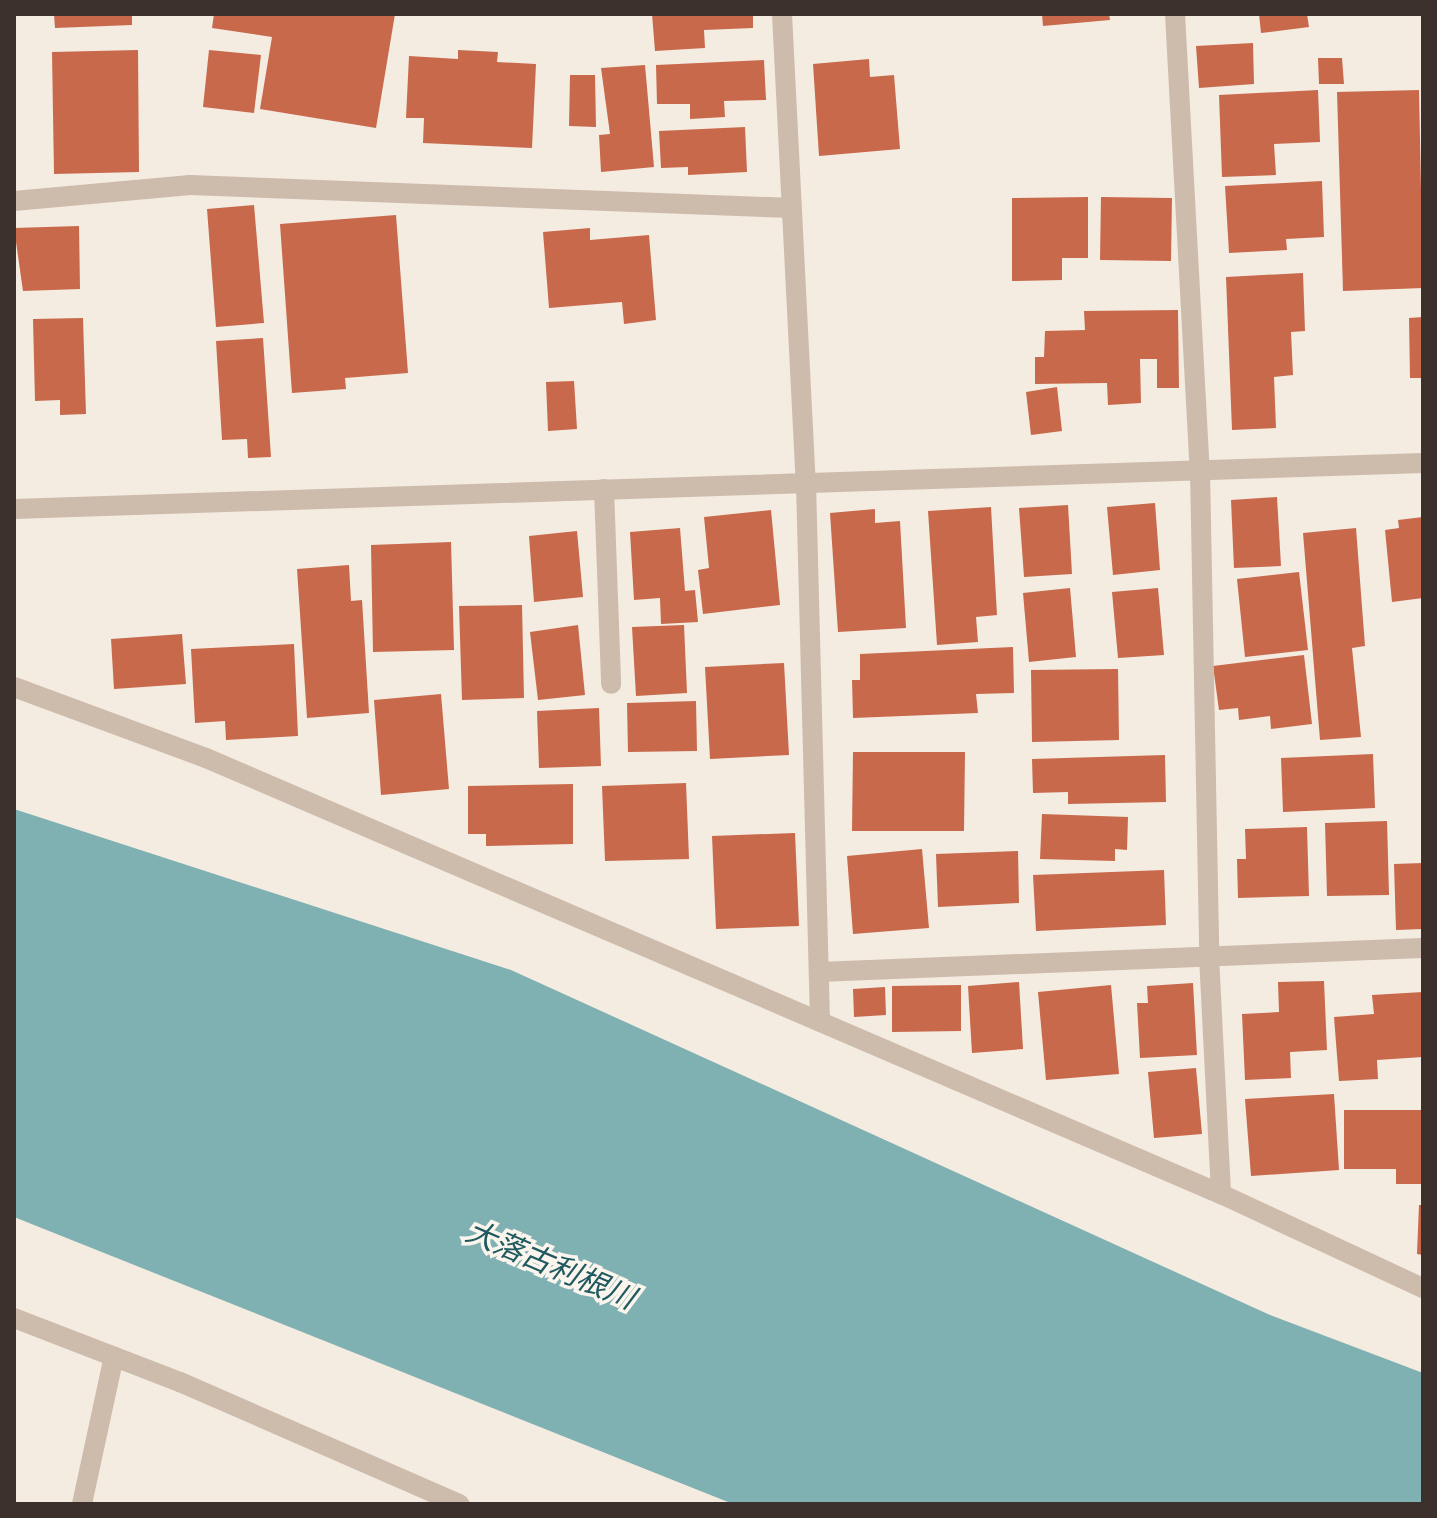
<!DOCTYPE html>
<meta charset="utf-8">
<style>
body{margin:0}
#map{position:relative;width:1437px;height:1518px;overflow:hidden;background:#f4ebe1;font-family:"Source Sans 3","Noto Sans JP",sans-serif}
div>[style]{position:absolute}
.water>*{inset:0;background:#7fb0b2}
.building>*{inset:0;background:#c8694b}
.street>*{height:20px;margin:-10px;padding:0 10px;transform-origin:10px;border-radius:10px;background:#cdbbac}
span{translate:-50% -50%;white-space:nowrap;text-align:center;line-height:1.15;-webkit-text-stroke:7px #fbf5ee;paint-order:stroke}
.water-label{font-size:30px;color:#1f5a5e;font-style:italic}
.frame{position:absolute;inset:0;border:16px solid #3b302b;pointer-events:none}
</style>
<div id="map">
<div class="water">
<div style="clip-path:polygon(14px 809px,511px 970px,1270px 1315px,1423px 1373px,1423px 1504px,733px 1504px,14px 1217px)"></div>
</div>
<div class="building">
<div style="clip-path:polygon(54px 14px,132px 14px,132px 25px,55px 28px)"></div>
<div style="clip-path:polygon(214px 14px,395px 14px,376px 128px,260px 109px,272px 37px,212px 28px)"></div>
<div style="clip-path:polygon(652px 14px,753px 14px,753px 28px,704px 30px,705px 48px,655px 51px)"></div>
<div style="clip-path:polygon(1042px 14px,1109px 14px,1110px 20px,1043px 26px)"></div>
<div style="clip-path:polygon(1259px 14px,1307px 14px,1309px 27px,1261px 33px)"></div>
<div style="clip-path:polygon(1253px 43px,1254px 84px,1199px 88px,1196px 46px)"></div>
<div style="clip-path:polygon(138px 50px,139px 172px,54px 174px,52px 52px)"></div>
<div style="clip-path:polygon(209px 50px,261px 55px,254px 113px,203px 107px)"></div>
<div style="clip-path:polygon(458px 50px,498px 52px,497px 62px,536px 64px,532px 148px,423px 143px,424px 118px,406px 118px,409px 56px,458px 59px)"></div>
<div style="clip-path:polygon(1318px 58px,1342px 58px,1344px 84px,1319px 84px)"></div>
<div style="clip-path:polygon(869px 59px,870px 77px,894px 75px,900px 149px,819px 156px,813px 64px)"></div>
<div style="clip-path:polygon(764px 60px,766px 100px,724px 101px,725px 117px,690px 119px,690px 104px,657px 104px,656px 65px)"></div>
<div style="clip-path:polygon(645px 65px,654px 167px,601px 172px,599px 135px,610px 134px,601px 68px)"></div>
<div style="clip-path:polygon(570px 75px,595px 75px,596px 127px,569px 126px)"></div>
<div style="clip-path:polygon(1318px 90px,1320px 142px,1274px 144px,1276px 175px,1222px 177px,1219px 95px)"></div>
<div style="clip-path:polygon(1419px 90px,1423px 288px,1343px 291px,1337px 92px)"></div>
<div style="clip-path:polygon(745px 127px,747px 172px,688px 175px,688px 167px,661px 168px,659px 131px)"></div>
<div style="clip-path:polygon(1322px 181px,1324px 237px,1286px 239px,1287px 250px,1229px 253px,1225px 186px)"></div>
<div style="clip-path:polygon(1088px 197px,1088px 258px,1062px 258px,1062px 280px,1012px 281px,1012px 198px)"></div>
<div style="clip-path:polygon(1101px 197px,1172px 198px,1171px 261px,1100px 260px)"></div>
<div style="clip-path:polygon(254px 205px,264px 323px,216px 327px,207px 209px)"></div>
<div style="clip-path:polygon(396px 215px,408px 373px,345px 378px,346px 389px,292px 393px,280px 224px)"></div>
<div style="clip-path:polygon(79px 226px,80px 289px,23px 291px,14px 228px)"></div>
<div style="clip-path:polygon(590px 228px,590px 240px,649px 235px,656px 320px,624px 324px,622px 302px,549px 308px,543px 232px)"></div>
<div style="clip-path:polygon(1303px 273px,1305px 331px,1291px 332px,1293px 375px,1274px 377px,1276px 428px,1232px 430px,1226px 277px)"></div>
<div style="clip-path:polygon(1178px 310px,1179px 388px,1157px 388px,1157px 359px,1140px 359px,1141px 403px,1108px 405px,1107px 383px,1035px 384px,1035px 357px,1044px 357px,1045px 331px,1085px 330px,1084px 311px)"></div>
<div style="clip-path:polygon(1423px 317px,1423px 378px,1410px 378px,1409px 318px)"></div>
<div style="clip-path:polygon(83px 318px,86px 414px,60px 415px,60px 400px,35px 401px,33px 319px)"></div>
<div style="clip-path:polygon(263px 338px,271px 457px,248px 458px,247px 439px,222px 440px,216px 341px)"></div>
<div style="clip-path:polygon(574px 381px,577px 429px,548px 431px,546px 382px)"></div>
<div style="clip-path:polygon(1057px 387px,1062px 431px,1031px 435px,1026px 392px)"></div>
<div style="clip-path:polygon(1277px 497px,1281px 566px,1234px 568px,1231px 500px)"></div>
<div style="clip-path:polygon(1155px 503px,1160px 570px,1113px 575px,1107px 507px)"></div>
<div style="clip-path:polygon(1068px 505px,1072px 574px,1024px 577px,1019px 508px)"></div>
<div style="clip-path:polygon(991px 507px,997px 615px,976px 617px,978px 642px,937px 645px,928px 511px)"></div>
<div style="clip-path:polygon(875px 509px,875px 523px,900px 521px,906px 628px,838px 632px,830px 513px)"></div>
<div style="clip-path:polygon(771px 510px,780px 605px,703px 614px,698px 570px,709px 568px,704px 517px)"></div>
<div style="clip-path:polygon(1423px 517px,1423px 598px,1392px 602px,1385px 530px,1399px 528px,1398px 520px)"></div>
<div style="clip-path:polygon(680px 528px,685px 591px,695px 590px,698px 622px,661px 624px,660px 598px,634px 600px,630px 532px)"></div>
<div style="clip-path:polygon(1356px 528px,1365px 646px,1352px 648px,1361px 737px,1320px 740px,1303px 533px)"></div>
<div style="clip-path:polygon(577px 531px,583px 597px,534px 602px,529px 536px)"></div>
<div style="clip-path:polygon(451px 542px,454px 650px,373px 652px,371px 545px)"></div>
<div style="clip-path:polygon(349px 565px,351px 601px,362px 600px,369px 713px,307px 718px,297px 569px)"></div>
<div style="clip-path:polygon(1299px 572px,1308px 650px,1245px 657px,1237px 579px)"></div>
<div style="clip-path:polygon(1070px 588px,1076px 657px,1029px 662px,1023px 593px)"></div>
<div style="clip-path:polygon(1158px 588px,1164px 655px,1118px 658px,1112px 592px)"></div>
<div style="clip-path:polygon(522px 605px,524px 698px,462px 700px,459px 606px)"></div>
<div style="clip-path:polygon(578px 625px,585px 695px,538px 700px,530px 632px)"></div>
<div style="clip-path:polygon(684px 625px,687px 693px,636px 696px,632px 627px)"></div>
<div style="clip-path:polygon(182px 634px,186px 684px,114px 689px,111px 639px)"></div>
<div style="clip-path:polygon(294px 644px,298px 736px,226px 740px,225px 721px,195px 723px,191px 649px)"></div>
<div style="clip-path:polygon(1013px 647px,1014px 693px,976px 694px,978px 713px,853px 718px,852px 680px,860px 680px,860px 654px)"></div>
<div style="clip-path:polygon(1304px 655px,1312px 724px,1271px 729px,1270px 716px,1239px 720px,1238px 708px,1219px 710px,1213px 666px)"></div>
<div style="clip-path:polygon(784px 663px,789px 755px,710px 759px,705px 667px)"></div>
<div style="clip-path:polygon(1118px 669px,1119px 740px,1032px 742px,1031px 670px)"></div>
<div style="clip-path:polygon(441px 694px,449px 789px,381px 795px,374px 700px)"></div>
<div style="clip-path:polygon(696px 701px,697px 751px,628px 752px,627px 703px)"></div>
<div style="clip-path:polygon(599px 708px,601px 766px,539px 768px,537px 711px)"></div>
<div style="clip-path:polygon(853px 752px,965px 752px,964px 831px,852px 831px)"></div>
<div style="clip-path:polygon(1373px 754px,1375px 808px,1283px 812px,1281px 758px)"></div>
<div style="clip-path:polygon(1165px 755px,1166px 802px,1068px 804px,1068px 792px,1033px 793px,1032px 759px)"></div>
<div style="clip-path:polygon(686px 783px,689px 859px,605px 861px,602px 786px)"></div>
<div style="clip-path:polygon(573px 784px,573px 844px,486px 846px,486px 834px,468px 834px,468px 786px)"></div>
<div style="clip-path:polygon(1042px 814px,1128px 817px,1127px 850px,1115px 849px,1115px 861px,1040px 859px)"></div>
<div style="clip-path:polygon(1387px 821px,1389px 895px,1327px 896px,1325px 823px)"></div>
<div style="clip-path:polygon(1307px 827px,1309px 896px,1238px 898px,1237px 859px,1246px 859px,1245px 829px)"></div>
<div style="clip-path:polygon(795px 833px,799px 926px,716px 929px,712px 836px)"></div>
<div style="clip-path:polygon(922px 849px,929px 928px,853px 934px,847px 856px)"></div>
<div style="clip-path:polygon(1018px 851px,1019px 903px,938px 907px,936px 854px)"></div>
<div style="clip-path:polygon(1423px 863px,1423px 929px,1396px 930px,1394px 864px)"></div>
<div style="clip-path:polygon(1164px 870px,1166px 925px,1036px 931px,1033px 875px)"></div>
<div style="clip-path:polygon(1324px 981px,1327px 1050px,1290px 1052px,1291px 1078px,1245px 1080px,1242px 1014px,1279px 1012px,1278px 982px)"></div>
<div style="clip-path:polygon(1019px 982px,1023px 1049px,972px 1053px,968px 986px)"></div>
<div style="clip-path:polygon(1193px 983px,1197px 1055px,1140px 1058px,1137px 1003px,1148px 1003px,1147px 986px)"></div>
<div style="clip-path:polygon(961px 985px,961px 1031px,892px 1032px,892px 986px)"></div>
<div style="clip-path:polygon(1111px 985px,1119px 1074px,1046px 1080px,1038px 992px)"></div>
<div style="clip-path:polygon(885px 987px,886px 1015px,854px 1017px,853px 989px)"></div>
<div style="clip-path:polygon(1423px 992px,1423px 1057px,1377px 1060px,1378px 1079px,1339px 1081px,1334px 1017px,1374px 1014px,1372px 995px)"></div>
<div style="clip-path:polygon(1196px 1068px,1202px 1134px,1154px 1138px,1148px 1072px)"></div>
<div style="clip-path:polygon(1334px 1094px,1339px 1170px,1251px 1176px,1245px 1099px)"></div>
<div style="clip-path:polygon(1344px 1110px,1423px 1110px,1423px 1184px,1396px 1184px,1396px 1169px,1344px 1169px)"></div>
<div style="clip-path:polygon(1419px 1205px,1423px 1205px,1423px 1255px,1417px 1254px)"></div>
</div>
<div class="street">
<div style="left:782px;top:14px;width:470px;rotate:87.1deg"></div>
<div style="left:806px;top:483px;width:539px;rotate:88.51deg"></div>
<div style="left:1175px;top:14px;width:457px;rotate:86.9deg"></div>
<div style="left:1200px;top:470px;width:486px;rotate:88.9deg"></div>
<div style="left:1209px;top:956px;width:238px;rotate:87.1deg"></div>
<div style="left:14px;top:201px;width:177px;rotate:-5.2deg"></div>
<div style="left:190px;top:185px;width:602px;rotate:2.19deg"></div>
<div style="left:604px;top:489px;width:195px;rotate:87.9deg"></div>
<div style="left:14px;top:509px;width:1410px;rotate:-1.87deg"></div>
<div style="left:14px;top:687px;width:205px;rotate:20.3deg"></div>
<div style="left:206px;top:758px;width:1105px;rotate:23.25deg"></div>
<div style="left:1221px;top:1194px;width:223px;rotate:25deg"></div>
<div style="left:819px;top:972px;width:604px;rotate:-2.28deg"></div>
<div style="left:14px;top:1318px;width:178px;rotate:21.1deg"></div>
<div style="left:180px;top:1382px;width:305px;rotate:23.6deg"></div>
<div style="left:82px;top:1504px;width:151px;rotate:-77.8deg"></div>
</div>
<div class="water-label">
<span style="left:550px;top:1266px;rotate:23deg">大落古利根川</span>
</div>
<div class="frame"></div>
</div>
